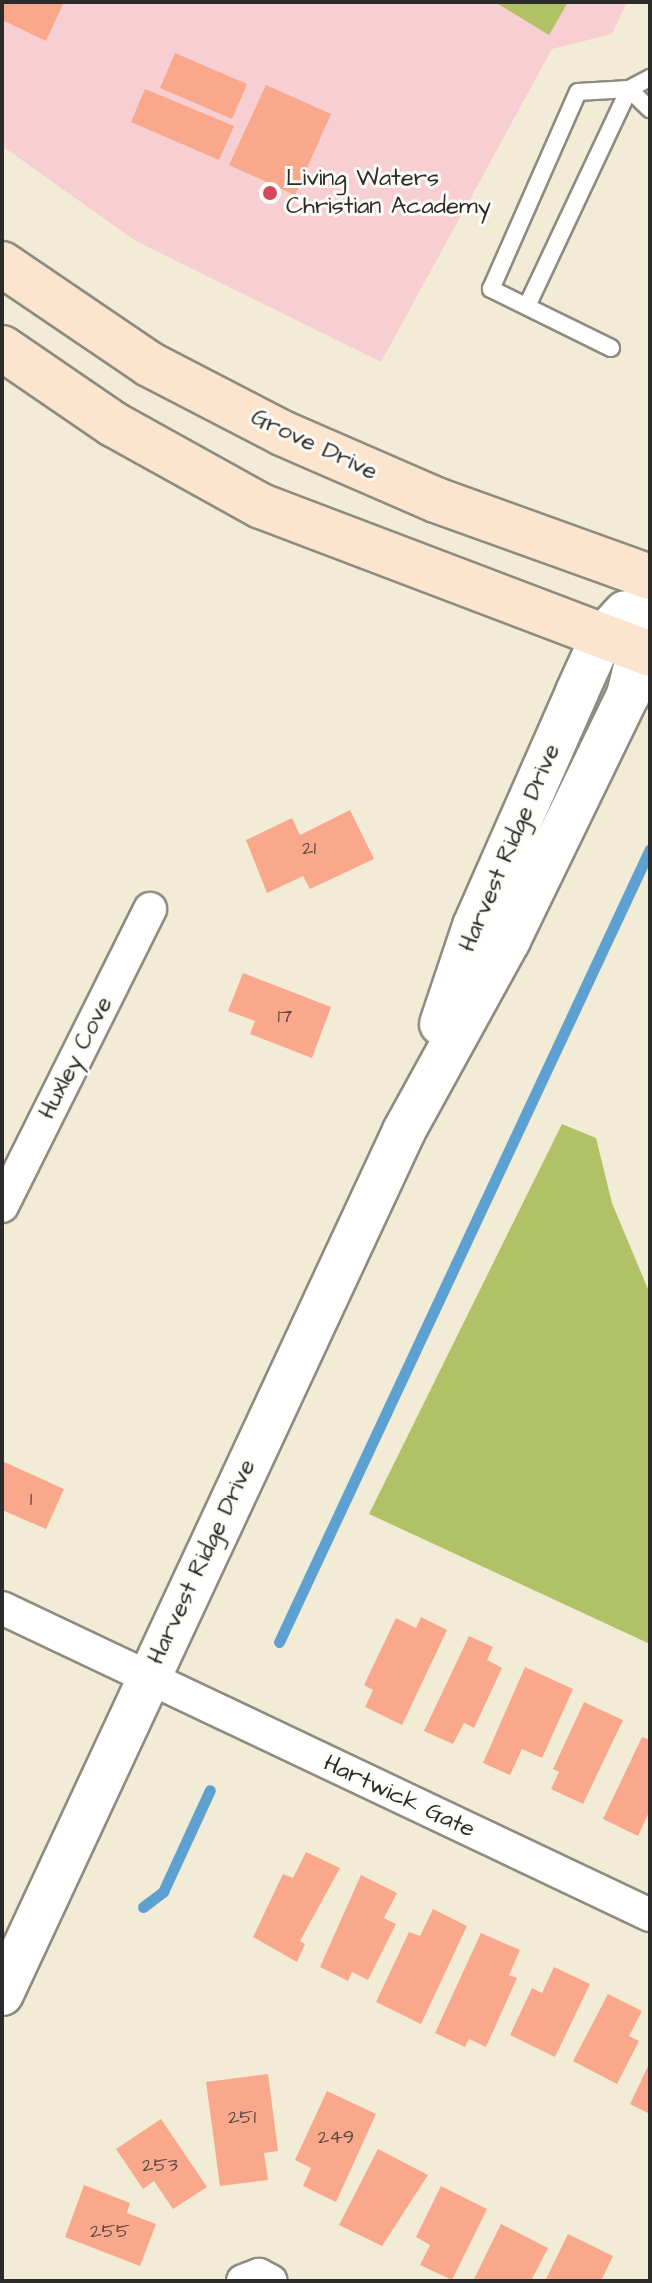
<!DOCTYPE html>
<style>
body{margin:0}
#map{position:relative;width:652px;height:2283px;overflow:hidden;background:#f2ecd6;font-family:"Architects Daughter",sans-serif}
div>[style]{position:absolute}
.built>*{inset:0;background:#f7cfd3}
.green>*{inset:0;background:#b0c265}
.stream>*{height:11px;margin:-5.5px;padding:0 5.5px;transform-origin:5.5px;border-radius:5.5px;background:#5da1d2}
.building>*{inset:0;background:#f9a88c}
.roads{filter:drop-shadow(2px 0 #8e8c80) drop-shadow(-2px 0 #8e8c80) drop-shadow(0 2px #8e8c80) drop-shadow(0 -2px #8e8c80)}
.service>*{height:16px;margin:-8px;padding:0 8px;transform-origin:8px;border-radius:8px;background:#fff}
.minor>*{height:32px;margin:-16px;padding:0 16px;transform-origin:16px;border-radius:16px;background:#fff}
.tertiary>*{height:42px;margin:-21px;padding:0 21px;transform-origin:21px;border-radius:21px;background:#fff}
.secondary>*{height:44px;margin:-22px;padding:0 22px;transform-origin:22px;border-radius:22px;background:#fce5cf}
.dots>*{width:22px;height:22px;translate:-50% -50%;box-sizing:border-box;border:4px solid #fdfcf7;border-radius:50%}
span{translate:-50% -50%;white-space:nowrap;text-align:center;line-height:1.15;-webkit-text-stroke:6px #fdfcf7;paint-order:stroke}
.number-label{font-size:20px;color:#5e4a43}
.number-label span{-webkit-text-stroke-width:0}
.poi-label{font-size:24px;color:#2b2b2b}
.left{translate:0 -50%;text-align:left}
.street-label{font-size:24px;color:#2b2b2b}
.frame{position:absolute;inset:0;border:4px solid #2b2b2b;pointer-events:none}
</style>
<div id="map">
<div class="built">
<div style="clip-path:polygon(2px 2px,627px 2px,612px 34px,552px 49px,381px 362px,134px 240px,2px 146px)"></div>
</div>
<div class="green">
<div style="clip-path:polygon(495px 2px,568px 2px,549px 35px)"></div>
<div style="clip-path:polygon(562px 1124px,596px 1138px,612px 1203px,650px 1294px,650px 1644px,369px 1514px)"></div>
</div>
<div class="stream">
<div style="left:279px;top:1642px;width:875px;rotate:-64.93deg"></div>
<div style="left:143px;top:1907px;width:25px;rotate:-37deg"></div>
<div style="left:163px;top:1892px;width:112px;rotate:-65.3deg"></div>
</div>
<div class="building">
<div style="clip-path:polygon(2px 2px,64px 2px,46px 41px,2px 20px)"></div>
<div style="clip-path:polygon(175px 53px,247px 84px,232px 119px,160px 88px)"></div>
<div style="clip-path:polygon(266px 85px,331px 114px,295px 195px,229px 165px)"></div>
<div style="clip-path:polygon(145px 89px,234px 126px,219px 160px,131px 122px)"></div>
<div style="clip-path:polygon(350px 810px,374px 859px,310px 889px,303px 876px,267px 893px,246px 840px,292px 818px,300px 835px)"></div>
<div style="clip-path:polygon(243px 973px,331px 1007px,312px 1058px,250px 1034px,255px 1021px,228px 1011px)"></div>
<div style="clip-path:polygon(2px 1461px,64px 1489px,46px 1529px,2px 1510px)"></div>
<div style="clip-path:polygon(421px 1617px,447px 1630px,402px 1725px,365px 1707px,373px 1690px,364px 1685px,396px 1618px,416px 1628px)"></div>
<div style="clip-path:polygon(469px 1636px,493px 1647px,487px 1660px,502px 1668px,474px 1728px,464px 1723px,453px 1744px,424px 1731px)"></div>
<div style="clip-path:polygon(525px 1667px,573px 1689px,542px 1758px,522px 1749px,510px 1775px,483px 1763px)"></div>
<div style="clip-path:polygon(584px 1702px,623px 1720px,583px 1804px,551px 1789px,559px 1772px,553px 1769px)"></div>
<div style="clip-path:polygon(642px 1737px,650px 1740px,650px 1810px,638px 1836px,603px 1819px)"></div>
<div style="clip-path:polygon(306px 1852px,340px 1868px,300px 1941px,305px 1944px,297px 1962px,253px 1937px,283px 1874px,293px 1878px)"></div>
<div style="clip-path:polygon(361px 1875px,397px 1893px,384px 1918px,396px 1924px,368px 1980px,352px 1972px,348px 1981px,320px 1967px)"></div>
<div style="clip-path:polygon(433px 1909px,467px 1926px,421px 2024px,376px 2002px,409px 1932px,420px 1936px)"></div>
<div style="clip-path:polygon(481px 1933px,520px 1950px,509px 1975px,517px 1978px,486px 2047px,469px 2039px,465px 2047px,435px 2033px)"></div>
<div style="clip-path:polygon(554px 1967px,590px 1984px,555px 2057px,510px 2035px,532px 1988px,542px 1993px)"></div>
<div style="clip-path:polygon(608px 1994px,642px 2011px,629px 2036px,639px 2041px,617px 2084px,573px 2061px)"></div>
<div style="clip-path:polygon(650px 2062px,650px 2114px,630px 2104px)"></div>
<div style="clip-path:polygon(268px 2074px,278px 2151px,264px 2153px,268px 2180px,220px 2186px,206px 2082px)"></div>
<div style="clip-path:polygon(327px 2091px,376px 2114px,336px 2202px,303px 2186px,311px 2168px,295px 2160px)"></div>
<div style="clip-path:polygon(161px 2119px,207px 2187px,173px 2209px,154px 2181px,143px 2189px,116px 2149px)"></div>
<div style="clip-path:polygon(378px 2149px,428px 2175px,382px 2246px,339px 2225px)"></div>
<div style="clip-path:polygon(84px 2185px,130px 2203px,127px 2213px,156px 2224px,140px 2266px,65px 2237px)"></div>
<div style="clip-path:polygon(441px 2186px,487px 2209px,452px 2280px,420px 2265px,430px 2245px,416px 2237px)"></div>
<div style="clip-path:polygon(501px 2224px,548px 2248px,531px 2281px,473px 2281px)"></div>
<div style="clip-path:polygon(568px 2234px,613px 2256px,601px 2281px,545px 2281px)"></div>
</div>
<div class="roads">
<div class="service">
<div style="left:527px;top:306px;width:240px;rotate:-64.8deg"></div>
<div style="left:629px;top:89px;width:24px;rotate:-28deg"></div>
<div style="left:611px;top:348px;width:134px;rotate:-153.8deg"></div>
<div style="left:491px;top:289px;width:215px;rotate:-66.2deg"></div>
<div style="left:578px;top:92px;width:51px;rotate:-3.4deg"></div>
<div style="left:629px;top:89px;width:29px;rotate:44deg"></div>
</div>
<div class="minor">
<div style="left:2px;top:1206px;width:332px;rotate:-63.5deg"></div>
<div style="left:2px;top:1608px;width:717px;rotate:25.35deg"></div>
<div style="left:243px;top:2281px;width:17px;rotate:-21deg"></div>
<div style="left:259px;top:2275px;width:13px;rotate:27deg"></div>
</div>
<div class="tertiary">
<div style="left:441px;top:1024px;width:103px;rotate:-71.4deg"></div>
<div style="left:474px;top:926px;width:256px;rotate:-66.2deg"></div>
<div style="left:577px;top:692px;width:60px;rotate:-65.6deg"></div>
<div style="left:602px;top:637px;width:34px;rotate:-47deg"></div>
<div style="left:2px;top:1994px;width:952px;rotate:-65.02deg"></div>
<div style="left:404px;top:1131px;width:218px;rotate:-61.2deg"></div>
<div style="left:509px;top:940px;width:272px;rotate:-64.1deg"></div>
<div style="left:628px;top:695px;width:92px;rotate:-76.1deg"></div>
</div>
<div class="secondary">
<div style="left:2px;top:264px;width:178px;rotate:34.2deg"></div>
<div style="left:149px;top:364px;width:150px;rotate:27.4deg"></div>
<div style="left:282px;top:433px;width:168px;rotate:23.5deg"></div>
<div style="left:436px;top:500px;width:227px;rotate:19.8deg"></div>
<div style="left:2px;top:348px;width:135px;rotate:34.4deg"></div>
<div style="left:113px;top:424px;width:169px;rotate:29deg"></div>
<div style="left:261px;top:506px;width:416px;rotate:20.8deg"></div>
</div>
</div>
<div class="dots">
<div style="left:270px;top:193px;background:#d1495b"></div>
</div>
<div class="number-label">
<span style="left:309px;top:848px">21</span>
<span style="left:285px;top:1016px">17</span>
<span style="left:31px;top:1499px">1</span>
<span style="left:242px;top:2117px">251</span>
<span style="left:336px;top:2137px">249</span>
<span style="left:160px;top:2165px">253</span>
<span style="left:110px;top:2231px">255</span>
</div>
<div class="poi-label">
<span class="left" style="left:286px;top:193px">Living Waters<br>Christian Academy</span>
</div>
<div class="street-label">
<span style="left:314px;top:445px;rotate:25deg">Grove Drive</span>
<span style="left:510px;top:848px;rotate:-67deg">Harvest Ridge Drive</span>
<span style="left:76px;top:1058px;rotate:-63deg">Huxley Cove</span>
<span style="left:202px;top:1562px;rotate:-65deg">Harvest Ridge Drive</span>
<span style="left:399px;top:1797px;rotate:25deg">Hartwick Gate</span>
</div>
<div class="frame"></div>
</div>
